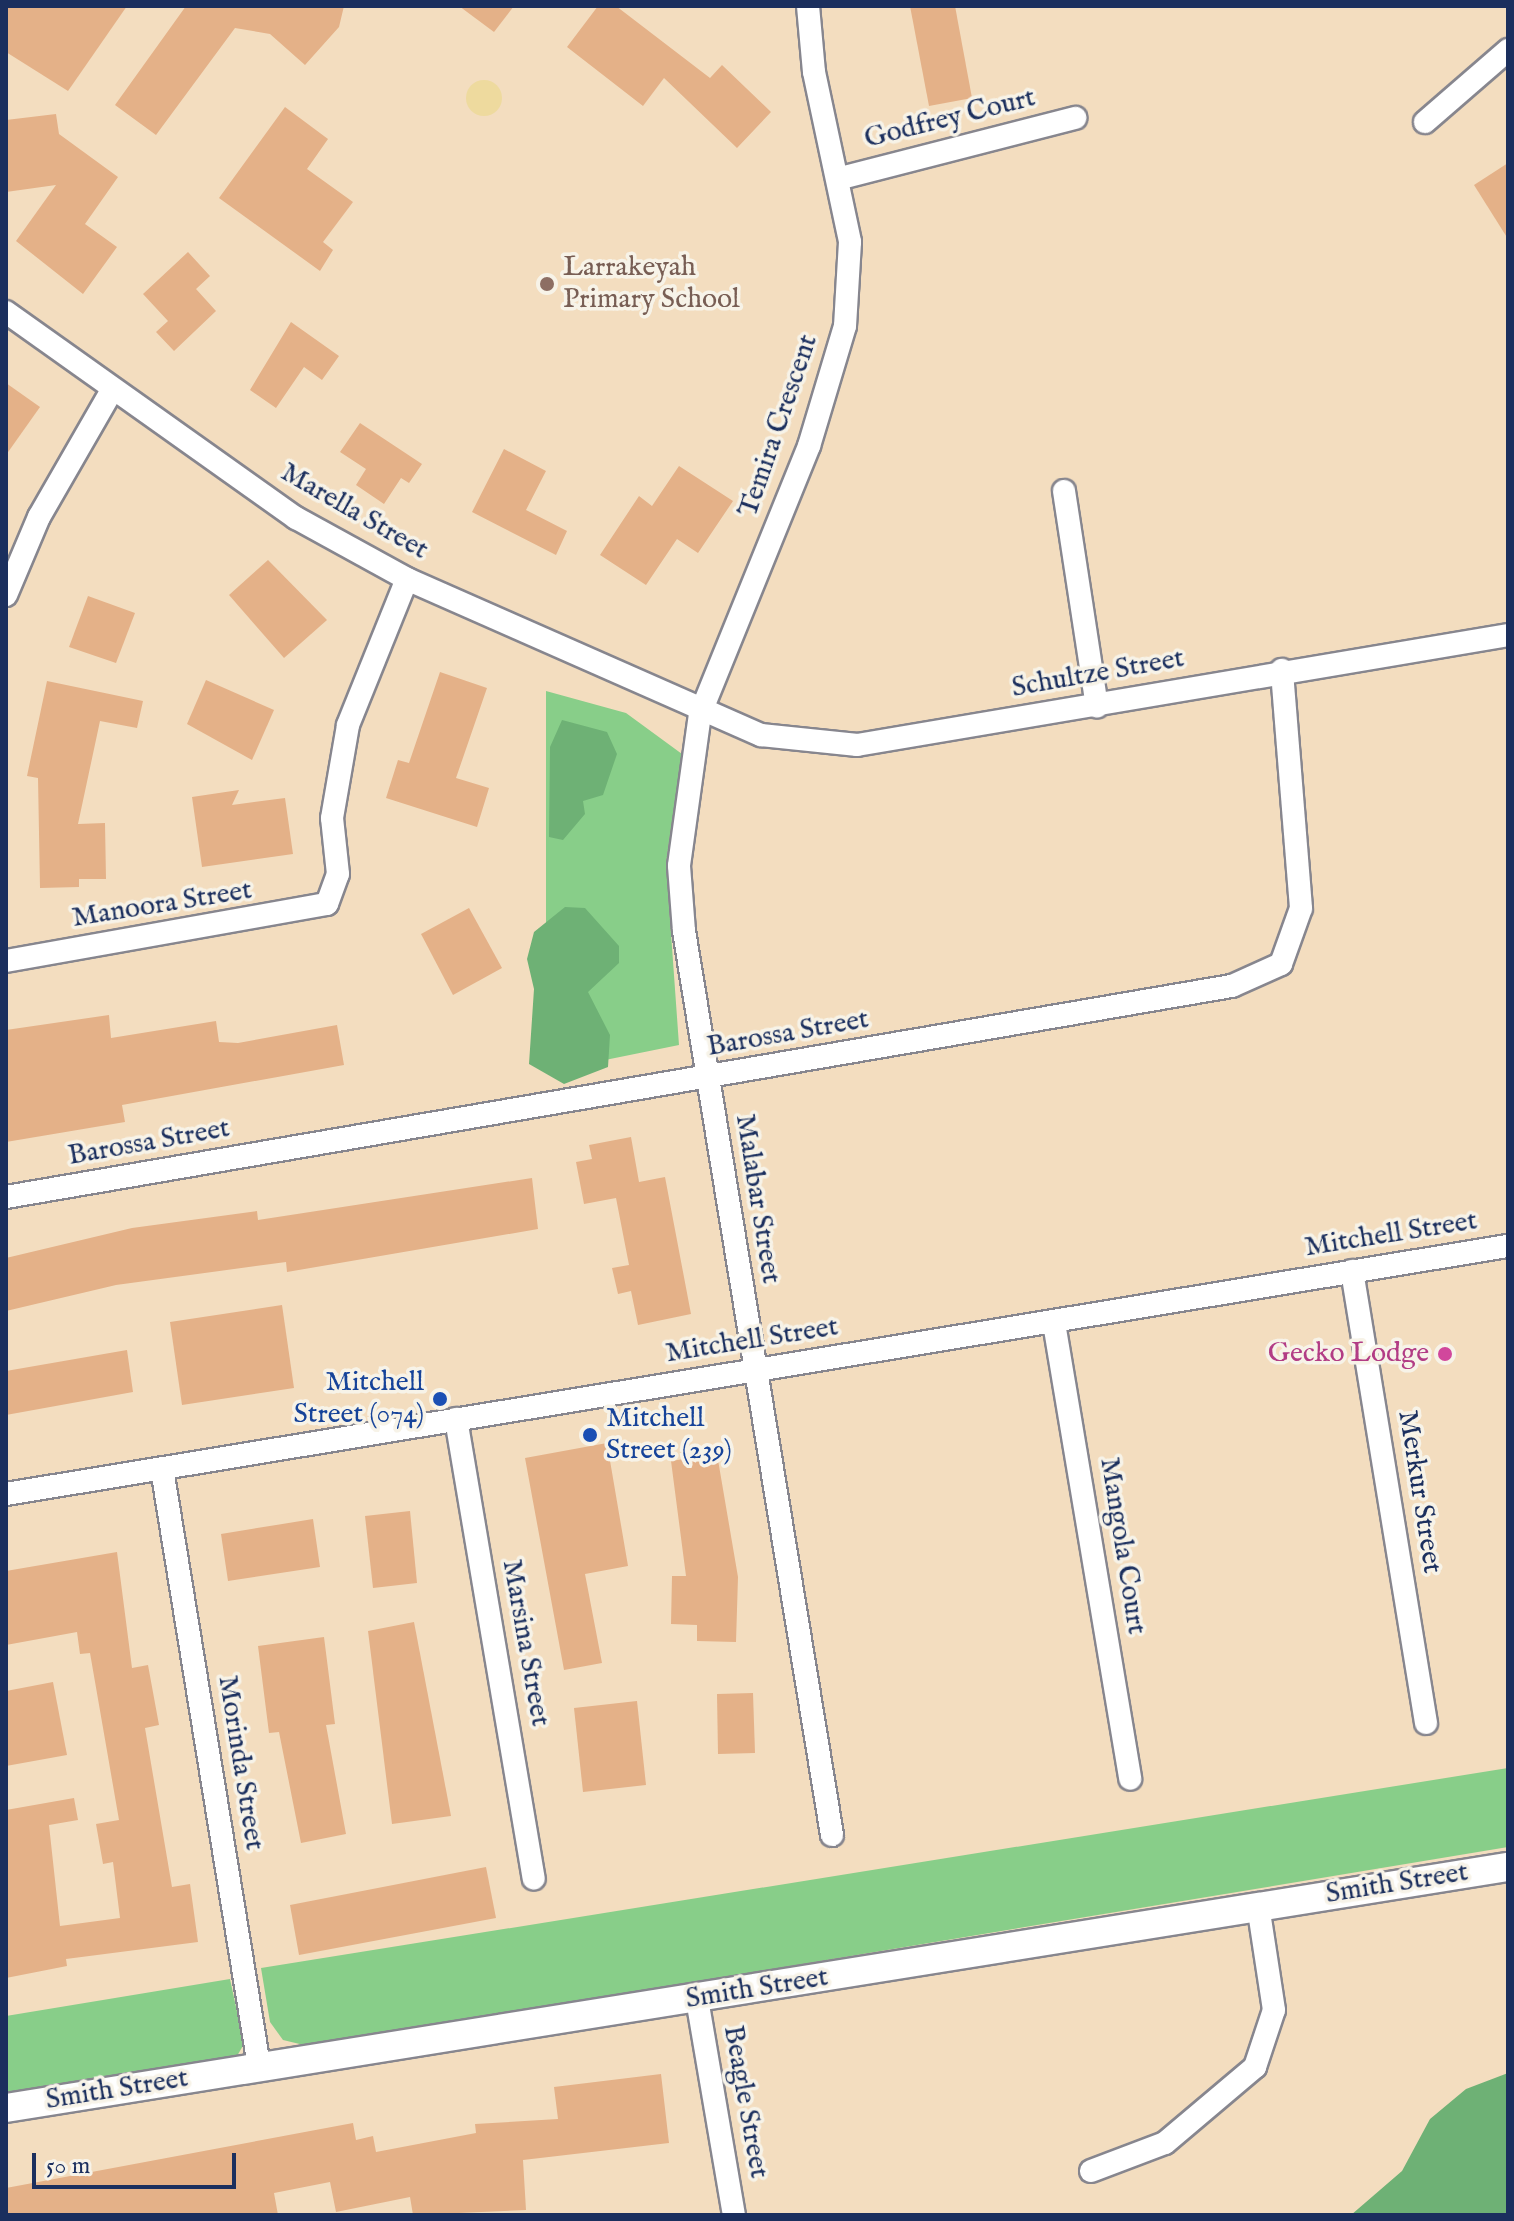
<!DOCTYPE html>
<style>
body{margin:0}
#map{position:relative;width:1514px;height:2221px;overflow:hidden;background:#f3ddbf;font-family:"IM FELL English",serif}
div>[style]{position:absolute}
.green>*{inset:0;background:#88ce89}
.forest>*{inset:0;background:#6eb175}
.sand>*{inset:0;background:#eeda9e}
.round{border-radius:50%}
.building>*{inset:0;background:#e4b188}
.roads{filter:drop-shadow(2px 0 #87868e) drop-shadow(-2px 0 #87868e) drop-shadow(0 2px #87868e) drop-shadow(0 -2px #87868e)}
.minor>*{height:22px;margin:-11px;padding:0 11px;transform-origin:11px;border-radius:11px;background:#fff}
.tertiary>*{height:28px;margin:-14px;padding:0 14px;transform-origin:14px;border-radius:14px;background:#fff}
.dots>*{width:22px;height:22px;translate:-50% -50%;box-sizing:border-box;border:4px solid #f7f3e8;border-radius:50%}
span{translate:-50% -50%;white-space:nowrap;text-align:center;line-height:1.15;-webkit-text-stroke:7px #f7f3e8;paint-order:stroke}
.street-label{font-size:28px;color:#1b2f5e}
.education-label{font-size:28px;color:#785e54}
.left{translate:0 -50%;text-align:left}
.hotel-label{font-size:28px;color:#b23c85}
.right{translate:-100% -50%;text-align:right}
.transit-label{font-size:28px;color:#164399}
.frame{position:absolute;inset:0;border:8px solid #1b2f5e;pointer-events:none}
.scale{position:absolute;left:32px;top:2153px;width:204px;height:36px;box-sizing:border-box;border:4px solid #1b2f5e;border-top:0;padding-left:10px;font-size:24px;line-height:28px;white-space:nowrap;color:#1b2f5e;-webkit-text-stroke:6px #f7f3e8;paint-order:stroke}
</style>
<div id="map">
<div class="green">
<div style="clip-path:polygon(546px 691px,626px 713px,682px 754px,666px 863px,679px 1045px,546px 1072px)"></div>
<div style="clip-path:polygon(1508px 1768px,1508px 1847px,308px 2046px,283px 2040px,270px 2022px,261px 1968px)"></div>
<div style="clip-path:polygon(230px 1979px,244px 2044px,237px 2056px,6px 2094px,6px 2016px)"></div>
</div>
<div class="forest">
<div style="clip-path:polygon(562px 720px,607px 732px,617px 754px,603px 795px,583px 801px,585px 814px,563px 840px,549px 837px,550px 747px)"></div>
<div style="clip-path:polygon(565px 907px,585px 908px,619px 946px,619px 963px,588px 992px,610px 1035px,608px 1067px,564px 1084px,529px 1064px,534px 989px,527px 959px,534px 932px)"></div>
<div style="clip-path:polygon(1508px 2073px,1508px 2215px,1351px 2215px,1402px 2171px,1430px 2119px,1466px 2089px)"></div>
</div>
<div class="sand">
<div class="round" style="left:466px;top:80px;width:36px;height:36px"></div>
</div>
<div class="building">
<div style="clip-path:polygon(6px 6px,127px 6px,68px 91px,6px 52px)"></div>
<div style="clip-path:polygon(186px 6px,344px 6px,339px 27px,305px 65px,270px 34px,235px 28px,156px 135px,115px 105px)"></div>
<div style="clip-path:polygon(459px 6px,514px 6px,494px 32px)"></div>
<div style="clip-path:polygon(598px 6px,616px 6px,710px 78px,722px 65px,771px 112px,737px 148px,664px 78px,643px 106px,567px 47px)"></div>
<div style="clip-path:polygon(910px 6px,955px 6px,972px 98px,929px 106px)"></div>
<div style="clip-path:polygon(285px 107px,328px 139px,307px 169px,353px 202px,323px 242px,333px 250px,320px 271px,219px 198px)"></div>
<div style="clip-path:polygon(56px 114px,59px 134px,118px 177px,85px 224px,117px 247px,83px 294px,16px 241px,56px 185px,6px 192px,6px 120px)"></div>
<div style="clip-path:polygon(1508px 163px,1508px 239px,1474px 185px)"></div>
<div style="clip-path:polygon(188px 252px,210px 276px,196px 289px,216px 311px,174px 351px,156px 332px,168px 321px,143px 294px)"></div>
<div style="clip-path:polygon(291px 322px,339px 356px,322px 380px,304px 367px,276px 408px,250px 390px)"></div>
<div style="clip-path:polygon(6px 383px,40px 407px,6px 455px)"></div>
<div style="clip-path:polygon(360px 423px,422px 464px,409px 483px,401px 478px,384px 504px,356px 485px,366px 469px,340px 452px)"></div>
<div style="clip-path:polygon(504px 449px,546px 471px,526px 510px,567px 531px,556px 555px,472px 512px)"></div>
<div style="clip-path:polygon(679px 466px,733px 501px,698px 553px,677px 539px,646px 585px,600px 555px,639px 496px,652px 506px)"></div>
<div style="clip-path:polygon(268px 560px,327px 620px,284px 658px,229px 595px)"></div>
<div style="clip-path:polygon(88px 596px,135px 613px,116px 663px,69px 647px)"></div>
<div style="clip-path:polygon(440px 672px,487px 688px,456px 778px,489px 788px,477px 827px,386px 798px,398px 760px,409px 763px)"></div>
<div style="clip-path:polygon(206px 680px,274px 710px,252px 760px,187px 724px)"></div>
<div style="clip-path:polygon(47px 681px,143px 701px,137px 728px,100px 721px,78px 824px,105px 823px,106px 879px,79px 879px,79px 887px,40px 888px,38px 778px,27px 776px)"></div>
<div style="clip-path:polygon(239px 790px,232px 805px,285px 798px,293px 854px,202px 867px,192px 797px)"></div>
<div style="clip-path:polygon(469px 908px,502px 968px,453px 995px,421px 934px)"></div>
<div style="clip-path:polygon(109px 1015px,111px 1038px,216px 1021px,219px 1042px,238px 1043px,337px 1025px,344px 1065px,122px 1105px,125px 1122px,6px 1142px,6px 1030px)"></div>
<div style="clip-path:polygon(631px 1137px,639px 1182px,665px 1177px,691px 1314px,638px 1325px,631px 1291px,618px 1294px,612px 1268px,629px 1265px,616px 1198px,584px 1204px,576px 1162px,592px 1159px,589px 1145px)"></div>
<div style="clip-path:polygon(532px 1178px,538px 1229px,287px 1272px,286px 1262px,116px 1285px,6px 1311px,6px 1258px,132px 1228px,257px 1211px,258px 1220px)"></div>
<div style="clip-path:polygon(282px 1305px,294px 1388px,182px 1405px,170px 1322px)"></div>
<div style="clip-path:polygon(127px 1350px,133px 1392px,6px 1415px,6px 1371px)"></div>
<div style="clip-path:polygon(607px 1443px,628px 1566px,585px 1574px,602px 1663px,564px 1670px,525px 1458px)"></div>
<div style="clip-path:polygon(717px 1454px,738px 1577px,736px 1642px,697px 1641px,697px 1625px,671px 1624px,672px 1576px,686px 1576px,671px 1461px)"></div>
<div style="clip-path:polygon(410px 1511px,417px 1583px,373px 1588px,365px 1516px)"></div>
<div style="clip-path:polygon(313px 1519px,320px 1567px,228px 1581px,221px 1534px)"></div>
<div style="clip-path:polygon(117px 1552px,132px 1668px,148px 1665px,159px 1725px,145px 1728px,172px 1887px,190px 1884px,198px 1942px,66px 1959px,67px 1966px,6px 1978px,6px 1810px,74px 1798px,78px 1820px,49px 1825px,60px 1926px,120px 1918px,113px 1862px,103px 1864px,96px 1824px,119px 1820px,90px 1653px,80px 1654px,77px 1632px,6px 1645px,6px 1571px)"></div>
<div style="clip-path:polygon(414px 1622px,451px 1816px,392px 1824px,368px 1631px)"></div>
<div style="clip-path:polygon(324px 1637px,335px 1724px,326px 1725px,346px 1834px,301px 1843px,279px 1732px,269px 1733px,258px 1646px)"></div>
<div style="clip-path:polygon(53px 1682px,67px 1755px,6px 1766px,6px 1691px)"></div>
<div style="clip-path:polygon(753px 1693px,755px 1753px,718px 1754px,717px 1694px)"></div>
<div style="clip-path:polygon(637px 1701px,646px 1785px,583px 1792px,574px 1708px)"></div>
<div style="clip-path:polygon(486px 1867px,496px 1918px,299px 1955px,290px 1905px)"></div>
<div style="clip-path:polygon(661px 2074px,669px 2143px,523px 2160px,526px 2210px,413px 2215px,410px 2197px,336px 2212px,330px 2182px,274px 2193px,278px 2215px,6px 2215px,6px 2188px,353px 2123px,356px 2140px,373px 2136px,376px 2152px,476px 2133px,475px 2124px,558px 2119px,554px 2087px)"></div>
</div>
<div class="roads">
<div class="minor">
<div style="left:808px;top:6px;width:66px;rotate:84.8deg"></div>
<div style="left:814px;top:72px;width:174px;rotate:78deg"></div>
<div style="left:850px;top:242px;width:84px;rotate:93.4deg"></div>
<div style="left:845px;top:326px;width:125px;rotate:106.7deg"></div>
<div style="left:809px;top:446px;width:289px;rotate:112.1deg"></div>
<div style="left:700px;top:714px;width:153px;rotate:97.9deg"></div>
<div style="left:679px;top:866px;width:65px;rotate:85.6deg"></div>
<div style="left:684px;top:931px;width:916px;rotate:80.7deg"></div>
<div style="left:1425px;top:122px;width:110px;rotate:-40.9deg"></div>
<div style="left:841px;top:178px;width:242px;rotate:-14.4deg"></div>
<div style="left:6px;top:312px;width:356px;rotate:35.4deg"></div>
<div style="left:296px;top:518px;width:127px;rotate:28.8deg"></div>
<div style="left:407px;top:579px;width:387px;rotate:23.8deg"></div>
<div style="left:761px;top:735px;width:97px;rotate:5.9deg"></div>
<div style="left:857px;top:745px;width:660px;rotate:-9.59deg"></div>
<div style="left:1064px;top:491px;width:218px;rotate:81.3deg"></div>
<div style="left:6px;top:595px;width:85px;rotate:-67.1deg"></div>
<div style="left:39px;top:517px;width:146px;rotate:-60.1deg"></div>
<div style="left:6px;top:961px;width:326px;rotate:-10.1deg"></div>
<div style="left:327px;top:904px;width:32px;rotate:-70deg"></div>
<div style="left:338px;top:874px;width:56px;rotate:-96.1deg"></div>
<div style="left:332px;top:818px;width:94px;rotate:-80.2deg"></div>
<div style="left:348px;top:725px;width:157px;rotate:-68deg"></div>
<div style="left:6px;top:1197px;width:1244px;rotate:-9.77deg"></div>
<div style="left:1232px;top:986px;width:54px;rotate:-24.2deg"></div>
<div style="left:1281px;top:964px;width:59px;rotate:-70.3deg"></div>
<div style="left:1301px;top:908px;width:239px;rotate:-94.6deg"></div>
<div style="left:1352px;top:1271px;width:458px;rotate:80.7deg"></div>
<div style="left:1054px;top:1323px;width:462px;rotate:80.5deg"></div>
<div style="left:456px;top:1419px;width:466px;rotate:80.4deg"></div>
<div style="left:162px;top:1469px;width:605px;rotate:80.77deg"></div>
<div style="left:6px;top:1494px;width:1522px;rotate:-9.38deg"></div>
<div style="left:697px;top:1999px;width:219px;rotate:80.3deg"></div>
<div style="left:1091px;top:2171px;width:79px;rotate:-20.7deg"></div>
<div style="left:1165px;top:2143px;width:118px;rotate:-40.2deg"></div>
<div style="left:1255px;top:2067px;width:60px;rotate:-71.6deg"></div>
<div style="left:1274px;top:2010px;width:105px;rotate:-98.7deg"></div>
</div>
<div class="tertiary">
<div style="left:6px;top:2108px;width:1521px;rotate:-9.12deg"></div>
</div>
</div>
<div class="dots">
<div style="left:547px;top:284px;background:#8d6e63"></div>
<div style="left:1445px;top:1354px;background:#d1479c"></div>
<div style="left:440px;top:1399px;background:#1a4fb4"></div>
<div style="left:590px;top:1435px;background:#1a4fb4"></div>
</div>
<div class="street-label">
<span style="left:950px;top:119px;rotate:-14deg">Godfrey Court</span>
<span style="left:779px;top:426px;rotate:-71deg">Temira Crescent</span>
<span style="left:354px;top:512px;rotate:30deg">Marella Street</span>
<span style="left:1098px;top:674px;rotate:-10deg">Schultze Street</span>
<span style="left:162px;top:905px;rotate:-9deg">Manoora Street</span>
<span style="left:788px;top:1034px;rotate:-10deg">Barossa Street</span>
<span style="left:149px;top:1143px;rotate:-10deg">Barossa Street</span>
<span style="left:757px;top:1199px;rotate:81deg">Malabar Street</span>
<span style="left:1391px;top:1235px;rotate:-9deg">Mitchell Street</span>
<span style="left:752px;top:1341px;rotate:-9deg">Mitchell Street</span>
<span style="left:1419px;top:1492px;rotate:81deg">Merkur Street</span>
<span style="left:1122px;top:1546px;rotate:81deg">Mangola Court</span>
<span style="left:525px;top:1643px;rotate:80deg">Marsina Street</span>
<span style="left:240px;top:1763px;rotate:81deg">Morinda Street</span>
<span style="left:1397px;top:1884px;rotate:-9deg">Smith Street</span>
<span style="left:757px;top:1989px;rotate:-9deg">Smith Street</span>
<span style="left:117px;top:2090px;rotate:-9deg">Smith Street</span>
<span style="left:745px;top:2102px;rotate:80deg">Beagle Street</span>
</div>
<div class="education-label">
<span class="left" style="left:563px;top:284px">Larrakeyah<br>Primary School</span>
</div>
<div class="hotel-label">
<span class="right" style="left:1429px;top:1354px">Gecko Lodge</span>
</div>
<div class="transit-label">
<span class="right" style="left:424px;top:1399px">Mitchell<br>Street (074)</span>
<span class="left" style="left:606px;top:1435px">Mitchell<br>Street (239)</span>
</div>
<div class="frame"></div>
<div class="scale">50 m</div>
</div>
